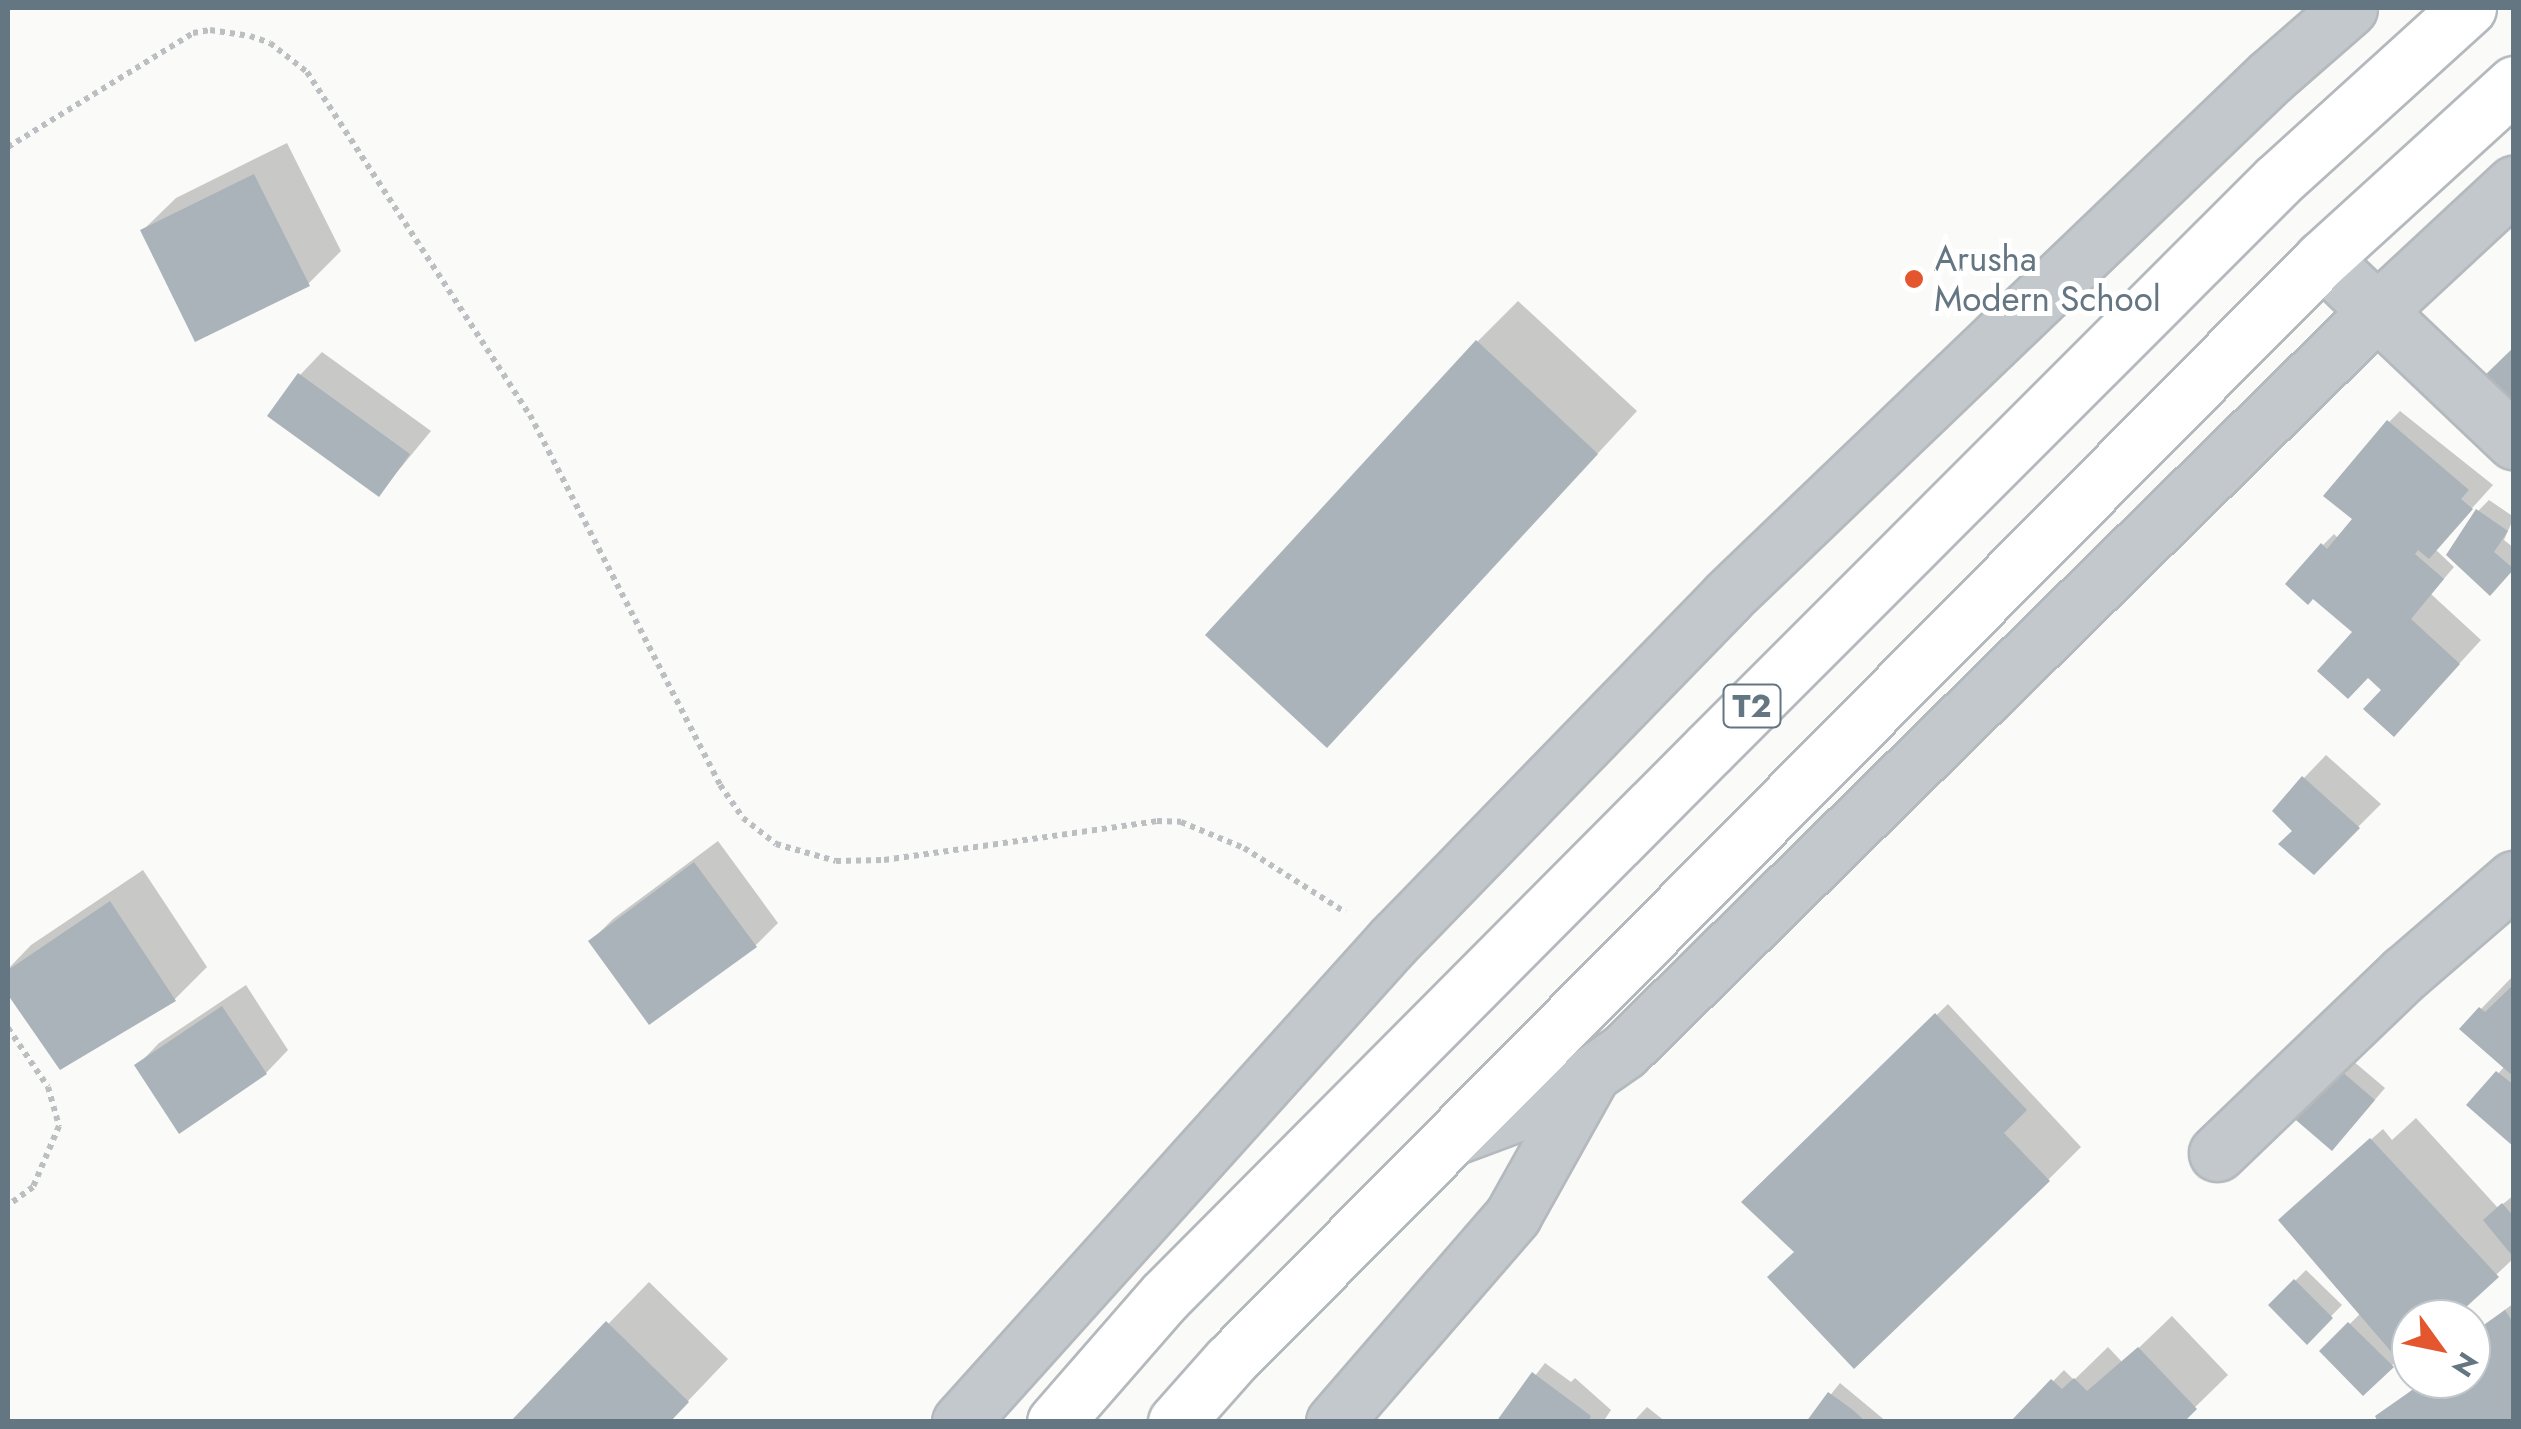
<!DOCTYPE html>
<style>
body{margin:0}
#map{position:relative;width:2521px;height:1429px;overflow:hidden;background:#fafaf8;font-family:Jost,sans-serif}
div>[style]{position:absolute}
.shadow>*{inset:0;background:#0003}
.building>*{inset:0;background:#aab3b9}
.path>*{height:6px;margin-top:-3px;transform-origin:0;background:repeating-linear-gradient(90deg,#bbbfc2 0 5px,transparent 0 10px)}
.roads{filter:drop-shadow(2px 0 #b4b9bd) drop-shadow(-2px 0 #b4b9bd) drop-shadow(0 2px #b4b9bd) drop-shadow(0 -2px #b4b9bd)}
.minor>*{height:55px;margin:-27.5px;padding:0 27.5px;transform-origin:27.5px;border-radius:27.5px;background:#c3c8cc}
.trunk>*{height:55px;margin:-27.5px;padding:0 27.5px;transform-origin:27.5px;border-radius:27.5px;background:#fff}
.dots>*{width:28px;height:28px;translate:-50% -50%;box-sizing:border-box;border:5px solid #fff;border-radius:50%}
span{translate:-50% -50%;white-space:nowrap;text-align:center;line-height:1.15;-webkit-text-stroke:10px #fff;paint-order:stroke}
.shield-label span{padding:2px 8px;background:#fff;border:2px solid;border-radius:8px;-webkit-text-stroke-width:0}
.shield-label{font-size:32px;color:#657683;font-weight:700}
.poi-label{font-size:35px;color:#657683}
.left{translate:0 -50%;text-align:left}
.frame{position:absolute;inset:0;border:10px solid #657683;pointer-events:none}
.north{position:absolute;left:2391px;top:1299px;width:100px;height:100px;box-sizing:border-box;background:#fff;border:2px solid #c1c8cd;border-radius:50%;rotate:123deg;font-size:28px;font-weight:700;line-height:40px;text-align:center;color:#657683}
.north::after{content:'';display:block;margin:auto;width:35px;height:45px;background:#e4572e;clip-path:polygon(50% 0,100% 100%,50% 72%,0 100%)}
</style>
<div id="map">
<div class="shadow">
<div style="clip-path:polygon(287px 143px,341px 251px,308px 284px,143px 230px,176px 198px)"></div>
<div style="clip-path:polygon(1518px 301px,1637px 411px,1367px 703px,1477px 342px)"></div>
<div style="clip-path:polygon(322px 352px,431px 431px,379px 494px,300px 375px)"></div>
<div style="clip-path:polygon(2400px 411px,2493px 485px,2435px 549px,2454px 567px,2431px 594px,2481px 640px,2416px 711px,2384px 690px,2355px 632px,2323px 545px,2334px 534px,2339px 539px,2355px 519px,2389px 422px)"></div>
<div style="clip-path:polygon(2489px 500px,2514px 517px,2504px 540px,2514px 548px,2514px 567px,2501px 582px,2478px 511px)"></div>
<div style="clip-path:polygon(2326px 755px,2381px 804px,2313px 872px,2295px 831px,2304px 778px)"></div>
<div style="clip-path:polygon(718px 841px,778px 923px,755px 946px,591px 941px,613px 919px)"></div>
<div style="clip-path:polygon(143px 870px,207px 967px,175px 999px,61px 1067px,8px 991px,8px 969px,31px 945px)"></div>
<div style="clip-path:polygon(2513px 976px,2514px 1143px,2469px 1105px,2505px 1066px,2481px 1009px)"></div>
<div style="clip-path:polygon(246px 985px,288px 1050px,266px 1073px,137px 1066px,159px 1043px)"></div>
<div style="clip-path:polygon(1948px 1004px,2081px 1147px,2048px 1180px,1797px 1251px,1744px 1202px)"></div>
<div style="clip-path:polygon(2346px 1055px,2385px 1088px,2343px 1137px,2293px 1115px)"></div>
<div style="clip-path:polygon(2416px 1118px,2498px 1208px,2514px 1195px,2514px 1258px,2449px 1319px,2411px 1319px,2411px 1354px,2406px 1352px,2363px 1393px,2322px 1351px,2361px 1313px,2292px 1209px,2383px 1129px,2392px 1140px)"></div>
<div style="clip-path:polygon(2306px 1270px,2342px 1305px,2307px 1341px,2271px 1305px)"></div>
<div style="clip-path:polygon(649px 1282px,728px 1359px,668px 1422px,513px 1422px)"></div>
<div style="clip-path:polygon(2514px 1303px,2514px 1422px,2378px 1417px,2426px 1379px,2471px 1379px,2471px 1335px)"></div>
<div style="clip-path:polygon(2172px 1316px,2228px 1375px,2185px 1417px,2190px 1422px,2013px 1422px,2064px 1370px,2074px 1380px,2108px 1347px,2123px 1363px)"></div>
<div style="clip-path:polygon(1545px 1363px,1571px 1382px,1575px 1378px,1611px 1410px,1603px 1422px,1499px 1422px)"></div>
<div style="clip-path:polygon(1840px 1383px,1887px 1422px,1809px 1422px)"></div>
<div style="clip-path:polygon(1647px 1407px,1666px 1422px,1633px 1422px)"></div>
</div>
<div class="building">
<div style="clip-path:polygon(254px 174px,310px 286px,195px 342px,140px 230px)"></div>
<div style="clip-path:polygon(1476px 340px,1598px 454px,1327px 748px,1205px 635px)"></div>
<div style="clip-path:polygon(2514px 347px,2514px 413px,2481px 379px)"></div>
<div style="clip-path:polygon(298px 373px,410px 454px,379px 497px,267px 416px)"></div>
<div style="clip-path:polygon(2387px 420px,2469px 490px,2461px 499px,2473px 509px,2429px 559px,2418px 550px,2415px 554px,2444px 579px,2411px 619px,2460px 664px,2394px 737px,2363px 709px,2381px 690px,2368px 678px,2348px 699px,2317px 671px,2352px 632px,2313px 599px,2308px 605px,2285px 584px,2321px 543px,2327px 549px,2352px 519px,2323px 496px)"></div>
<div style="clip-path:polygon(2476px 509px,2508px 531px,2494px 552px,2514px 569px,2490px 596px,2446px 555px)"></div>
<div style="clip-path:polygon(2302px 776px,2360px 828px,2314px 875px,2278px 844px,2292px 831px,2272px 811px)"></div>
<div style="clip-path:polygon(694px 862px,757px 947px,649px 1025px,588px 941px)"></div>
<div style="clip-path:polygon(110px 901px,176px 1001px,60px 1070px,8px 995px,8px 970px)"></div>
<div style="clip-path:polygon(2514px 984px,2514px 1077px,2459px 1029px,2479px 1007px,2485px 1012px)"></div>
<div style="clip-path:polygon(222px 1006px,267px 1074px,179px 1134px,134px 1065px)"></div>
<div style="clip-path:polygon(1935px 1013px,2027px 1110px,2004px 1133px,2050px 1181px,1854px 1369px,1767px 1277px,1794px 1252px,1741px 1202px)"></div>
<div style="clip-path:polygon(2333px 1064px,2375px 1100px,2332px 1151px,2290px 1115px)"></div>
<div style="clip-path:polygon(2496px 1071px,2514px 1085px,2514px 1147px,2466px 1105px)"></div>
<div style="clip-path:polygon(2370px 1138px,2499px 1277px,2453px 1319px,2411px 1319px,2411px 1361px,2400px 1349px,2394px 1355px,2278px 1220px)"></div>
<div style="clip-path:polygon(2502px 1203px,2514px 1217px,2514px 1258px,2483px 1220px)"></div>
<div style="clip-path:polygon(2294px 1279px,2333px 1318px,2307px 1345px,2268px 1305px)"></div>
<div style="clip-path:polygon(2505px 1310px,2514px 1324px,2514px 1422px,2378px 1422px,2375px 1416px,2428px 1379px,2471px 1379px,2471px 1334px)"></div>
<div style="clip-path:polygon(606px 1321px,689px 1402px,670px 1422px,510px 1422px)"></div>
<div style="clip-path:polygon(2348px 1322px,2394px 1367px,2363px 1396px,2319px 1351px)"></div>
<div style="clip-path:polygon(2138px 1347px,2197px 1409px,2184px 1422px,2010px 1422px,2051px 1379px,2062px 1389px,2074px 1378px,2087px 1391px)"></div>
<div style="clip-path:polygon(1532px 1372px,1591px 1416px,1588px 1422px,1496px 1422px)"></div>
<div style="clip-path:polygon(1828px 1392px,1853px 1410px,1866px 1422px,1806px 1422px)"></div>
</div>
<div class="path">
<div style="left:8px;top:147px;width:217px;rotate:-31.6deg"></div>
<div style="left:193px;top:33px;width:17px;rotate:-10deg"></div>
<div style="left:210px;top:30px;width:40px;rotate:8.5deg"></div>
<div style="left:250px;top:36px;width:21px;rotate:19deg"></div>
<div style="left:270px;top:43px;width:47px;rotate:38.1deg"></div>
<div style="left:307px;top:72px;width:409px;rotate:57deg"></div>
<div style="left:530px;top:415px;width:416px;rotate:62.8deg"></div>
<div style="left:720px;top:785px;width:40px;rotate:55.1deg"></div>
<div style="left:743px;top:818px;width:42px;rotate:38.2deg"></div>
<div style="left:776px;top:844px;width:62px;rotate:15.8deg"></div>
<div style="left:836px;top:861px;width:48px;rotate:-1.2deg"></div>
<div style="left:884px;top:860px;width:276px;rotate:-8.1deg"></div>
<div style="left:1157px;top:821px;width:24px;rotate:2deg"></div>
<div style="left:1181px;top:822px;width:68px;rotate:22.4deg"></div>
<div style="left:1244px;top:848px;width:120px;rotate:32.4deg"></div>
<div style="left:8px;top:1028px;width:71px;rotate:55.9deg"></div>
<div style="left:48px;top:1087px;width:41px;rotate:74.2deg"></div>
<div style="left:59px;top:1126px;width:66px;rotate:113.1deg"></div>
<div style="left:33px;top:1187px;width:31px;rotate:144deg"></div>
</div>
<div class="roads">
<div class="minor">
<div style="left:2322px;top:259px;width:265px;rotate:43.5deg"></div>
<div style="left:1458px;top:1135px;width:106px;rotate:-20.5deg"></div>
<div style="left:1557px;top:1098px;width:82px;rotate:-35deg"></div>
<div style="left:1624px;top:1051px;width:1053px;rotate:-44.5deg"></div>
<div style="left:2375px;top:313px;width:190px;rotate:-42.9deg"></div>
<div style="left:2217px;top:1153px;width:260px;rotate:-43.8deg"></div>
<div style="left:2405px;top:973px;width:144px;rotate:-40.8deg"></div>
<div style="left:960px;top:1422px;width:646px;rotate:-48.01deg"></div>
<div style="left:1392px;top:942px;width:481px;rotate:-45.8deg"></div>
<div style="left:1727px;top:597px;width:752px;rotate:-43.76deg"></div>
<div style="left:2270px;top:77px;width:105px;rotate:-41.1deg"></div>
<div style="left:1334px;top:1422px;width:274px;rotate:-49.1deg"></div>
<div style="left:1513px;top:1215px;width:158px;rotate:-60.8deg"></div>
</div>
<div class="trunk">
<div style="left:1055px;top:1422px;width:167px;rotate:-48.9deg"></div>
<div style="left:1165px;top:1296px;width:771px;rotate:-45.16deg"></div>
<div style="left:1709px;top:749px;width:803px;rotate:-45deg"></div>
<div style="left:2277px;top:181px;width:258px;rotate:-42.2deg"></div>
<div style="left:1176px;top:1422px;width:81px;rotate:-48.5deg"></div>
<div style="left:1230px;top:1361px;width:1551px;rotate:-45.26deg"></div>
<div style="left:2322px;top:259px;width:260px;rotate:-42.3deg"></div>
</div>
</div>
<div class="dots">
<div style="left:1914px;top:279px;background:#e4572e"></div>
</div>
<div class="shield-label">
<span style="left:1752px;top:706px">T2</span>
</div>
<div class="poi-label">
<span class="left" style="left:1934px;top:279px">Arusha<br>Modern School</span>
</div>
<div class="frame"></div>
<div class="north">N</div>
</div>
